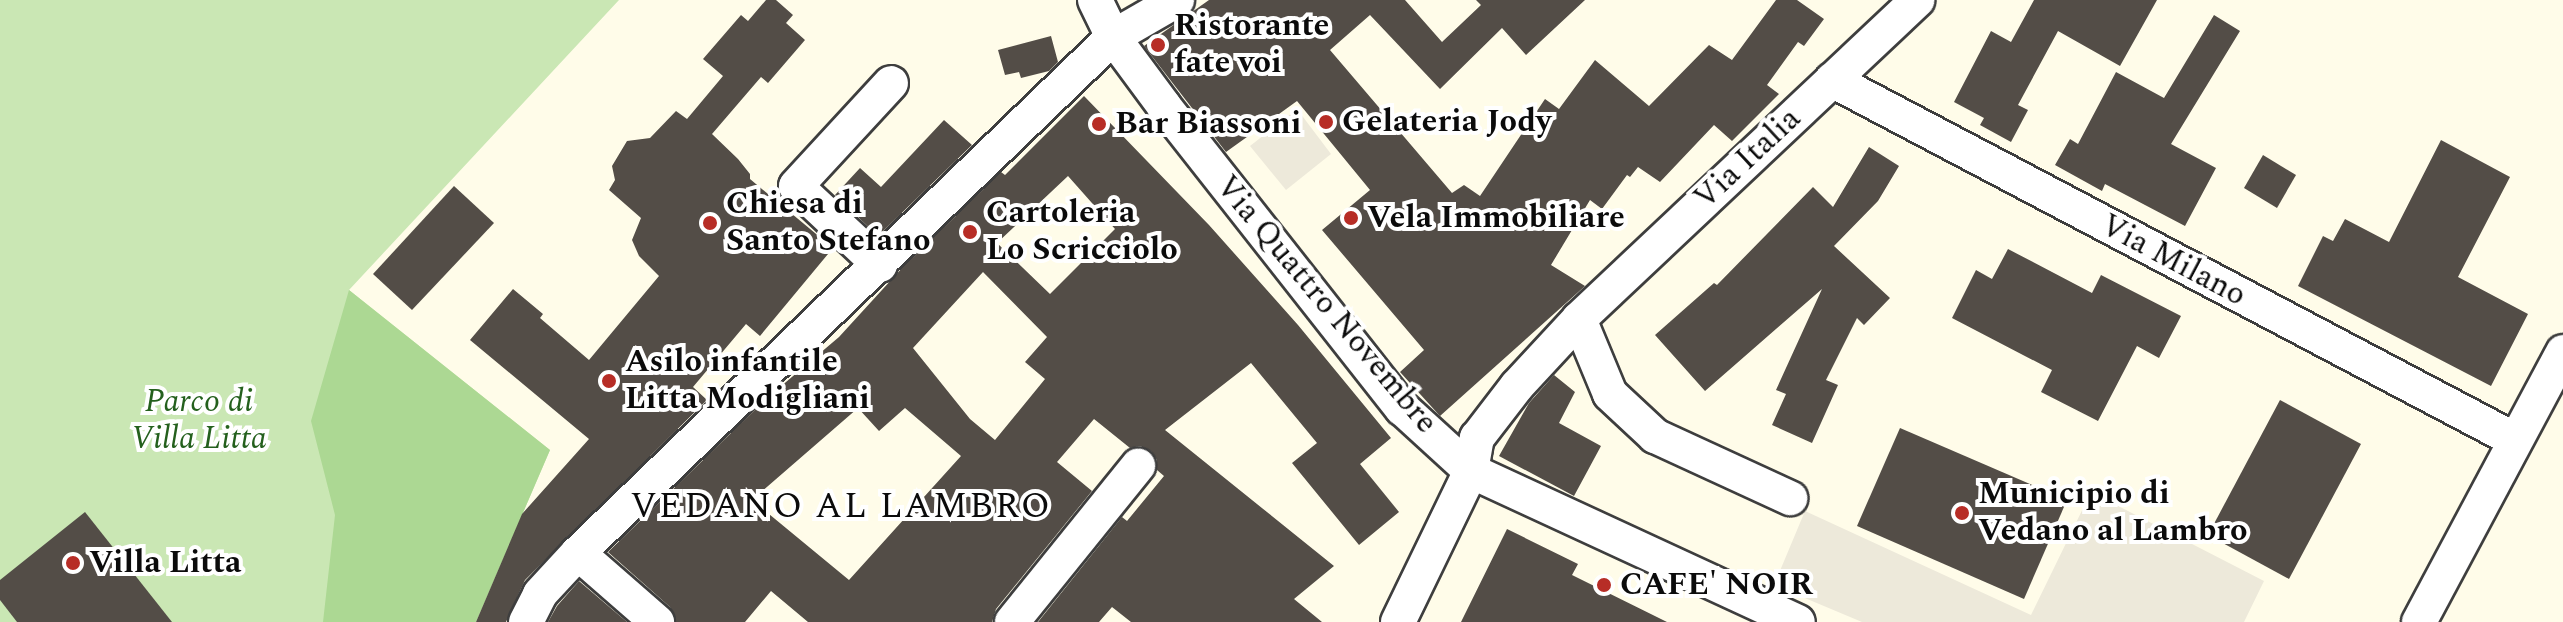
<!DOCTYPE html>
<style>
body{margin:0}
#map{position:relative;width:2563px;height:622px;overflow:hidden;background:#fffce9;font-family:Spectral,serif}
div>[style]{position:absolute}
.green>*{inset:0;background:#cae7b4}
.forest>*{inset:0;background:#acd893}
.plaza>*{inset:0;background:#ede9da}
.building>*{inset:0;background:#534d47}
.roads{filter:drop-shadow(2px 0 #3e3e3e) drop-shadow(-2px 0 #3e3e3e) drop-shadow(0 2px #3e3e3e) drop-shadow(0 -2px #3e3e3e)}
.minor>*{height:34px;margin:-17px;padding:0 17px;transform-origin:17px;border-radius:17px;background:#fff}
.dots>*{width:22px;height:22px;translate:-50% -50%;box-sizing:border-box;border:4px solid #fff;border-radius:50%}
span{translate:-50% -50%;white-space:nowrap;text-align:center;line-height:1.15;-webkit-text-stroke:8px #fff;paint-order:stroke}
.poi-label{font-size:32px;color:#0b0b0b;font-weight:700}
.left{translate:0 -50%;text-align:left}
.street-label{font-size:32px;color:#0b0b0b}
.park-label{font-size:32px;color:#24601d;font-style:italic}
.quarter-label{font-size:36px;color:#0b0b0b;letter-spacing:2px}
</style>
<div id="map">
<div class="green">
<div style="clip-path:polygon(0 0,619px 0,349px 290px,550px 450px,476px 622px,0 622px)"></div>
</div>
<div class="forest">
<div style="clip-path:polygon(349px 290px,550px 450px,476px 622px,323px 622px,335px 515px,311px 421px)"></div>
</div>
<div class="plaza">
<div style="clip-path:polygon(1297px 109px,1331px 154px,1286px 190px,1250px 146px)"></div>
<div style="clip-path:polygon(2091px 492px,2264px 581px,2244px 622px,1862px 622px,1774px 585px,1805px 511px,2031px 615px)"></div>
</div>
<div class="building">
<div style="clip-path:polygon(766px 0,776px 0,793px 15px,786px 23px,805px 40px,768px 83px,761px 77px,712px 134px,738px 159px,750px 174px,750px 179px,833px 248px,760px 336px,746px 324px,693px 387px,707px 400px,525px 580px,506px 622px,476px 622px,522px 514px,589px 439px,470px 340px,513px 289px,543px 314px,540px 318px,589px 360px,659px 276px,639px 256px,632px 240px,641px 218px,609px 190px,615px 180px,612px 166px,627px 141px,650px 138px,676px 111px,687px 119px,723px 76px,703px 59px,741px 15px,748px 21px)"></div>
<div style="clip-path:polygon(1209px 0,1405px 0,1442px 42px,1481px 5px,1476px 0,1585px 0,1526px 55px,1502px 28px,1440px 89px,1370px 15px,1330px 50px,1452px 193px,1464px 185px,1480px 196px,1545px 99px,1559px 109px,1595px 60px,1649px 106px,1709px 45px,1732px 60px,1776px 0,1797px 0,1824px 19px,1804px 46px,1798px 42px,1767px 85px,1779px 94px,1732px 141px,1714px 125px,1660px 182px,1638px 167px,1630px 177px,1627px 175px,1602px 209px,1590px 200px,1551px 265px,1585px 286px,1440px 416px,1400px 372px,1424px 350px,1322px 230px,1370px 190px,1297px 101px,1226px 152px,1144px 46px)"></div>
<div style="clip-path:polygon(2034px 0,2157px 0,2120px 66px,2058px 31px,2018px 105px,2028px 110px,2011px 142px,1980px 125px,1984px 118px,1954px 102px,1991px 31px,2011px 42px)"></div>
<div style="clip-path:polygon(2214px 15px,2240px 31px,2171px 144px,2216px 168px,2185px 226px,2105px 184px,2102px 191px,2055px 165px,2070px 139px,2078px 144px,2116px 72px,2164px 98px)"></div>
<div style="clip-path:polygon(1051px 36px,1058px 62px,1049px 71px,1021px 78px,1019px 72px,1005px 75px,998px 50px)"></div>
<div style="clip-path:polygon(evenodd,1084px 96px,1209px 225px,1298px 325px,1391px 438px,1360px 464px,1399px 512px,1359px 545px,1292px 463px,1317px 443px,1251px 363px,1165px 430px,1334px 566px,1294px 599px,1322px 622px,1131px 622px,1112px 607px,1099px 622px,1038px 622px,1122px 517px,1127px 521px,1164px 476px,1157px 470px,1157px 460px,1151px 451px,1140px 446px,1130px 448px,1094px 419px,1057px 462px,1092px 491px,996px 609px,992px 622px,808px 622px,771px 591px,745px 622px,676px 622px,670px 607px,608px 552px,766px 399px,839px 337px,903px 267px,1001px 172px,1005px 175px,1084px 96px,1068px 176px,1115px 229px,1050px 294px,997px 243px,1068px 176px,1084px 96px,983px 272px,1047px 337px,1025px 362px,1045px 379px,995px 440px,970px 419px,913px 348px,983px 272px,1084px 96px,858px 408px,879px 431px,905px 408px,961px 456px,849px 580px,752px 500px,858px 408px)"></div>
<div style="clip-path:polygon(944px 120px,972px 145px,878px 236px,835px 195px,860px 168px,881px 187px)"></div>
<div style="clip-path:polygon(2441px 140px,2510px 177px,2458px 277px,2528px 314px,2491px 386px,2298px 286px,2323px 236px,2333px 241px,2345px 219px,2389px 242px)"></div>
<div style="clip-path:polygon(1869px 147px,1899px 166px,1878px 201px,1834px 246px,1890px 298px,1864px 325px,1857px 318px,1826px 380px,1838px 385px,1812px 443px,1772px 425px,1786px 394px,1776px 390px,1822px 289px,1705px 391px,1655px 335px,1714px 283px,1717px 285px,1813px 187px,1833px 207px)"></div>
<div style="clip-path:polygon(2263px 155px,2296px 175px,2277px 208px,2244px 188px)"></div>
<div style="clip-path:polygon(454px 186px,494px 223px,412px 310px,373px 274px)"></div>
<div style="clip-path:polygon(2008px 249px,2092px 293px,2101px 275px,2181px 316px,2159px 358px,2137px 346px,2098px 421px,2041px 392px,2052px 370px,1952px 318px,1976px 270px,1992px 279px)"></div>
<div style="clip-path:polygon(1554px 375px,1575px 392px,1559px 423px,1601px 446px,1574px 496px,1499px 456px,1529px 403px)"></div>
<div style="clip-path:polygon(2280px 400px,2361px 444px,2289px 579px,2208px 535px)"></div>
<div style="clip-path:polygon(1900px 428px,2067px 500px,2024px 599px,1857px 526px)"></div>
<div style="clip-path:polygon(85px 512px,172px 622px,17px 622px,0 600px,0 580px)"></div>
<div style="clip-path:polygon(1507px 529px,1578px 564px,1572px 575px,1667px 622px,1461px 622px)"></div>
<div style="clip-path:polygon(579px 581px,627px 622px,548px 622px,557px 606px)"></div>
</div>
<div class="roads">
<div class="minor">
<div style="left:1095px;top:0;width:41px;rotate:64.1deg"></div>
<div style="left:1113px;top:37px;width:86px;rotate:53.5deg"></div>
<div style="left:1164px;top:106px;width:385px;rotate:51.8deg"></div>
<div style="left:1402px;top:408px;width:93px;rotate:42.4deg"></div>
<div style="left:1471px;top:471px;width:360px;rotate:24.8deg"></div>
<div style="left:1832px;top:80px;width:772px;rotate:27.79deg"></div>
<div style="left:880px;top:265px;width:115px;rotate:-136.8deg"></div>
<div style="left:796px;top:186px;width:140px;rotate:-47.3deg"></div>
<div style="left:1579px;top:319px;width:81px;rotate:67.5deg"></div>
<div style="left:1610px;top:394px;width:62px;rotate:43deg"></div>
<div style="left:1655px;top:436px;width:149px;rotate:24.7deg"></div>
<div style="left:578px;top:553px;width:105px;rotate:41.1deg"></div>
<div style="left:526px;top:622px;width:31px;rotate:-63deg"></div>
<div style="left:540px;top:594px;width:56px;rotate:-47.2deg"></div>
<div style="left:578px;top:553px;width:743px;rotate:-43.96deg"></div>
<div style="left:1113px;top:37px;width:74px;rotate:-30deg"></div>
<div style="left:1012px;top:622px;width:201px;rotate:-51.1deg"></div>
<div style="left:1398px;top:622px;width:168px;rotate:-64.2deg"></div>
<div style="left:1471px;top:471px;width:34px;rotate:-80deg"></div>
<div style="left:1477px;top:438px;width:66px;rotate:-52.4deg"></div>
<div style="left:1517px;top:386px;width:91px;rotate:-47.2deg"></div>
<div style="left:1579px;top:319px;width:465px;rotate:-43.3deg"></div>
<div style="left:2419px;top:622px;width:306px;rotate:-61.9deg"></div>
</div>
</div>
<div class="dots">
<div style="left:1158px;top:45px;background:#b72d26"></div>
<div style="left:1326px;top:122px;background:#b72d26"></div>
<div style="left:1099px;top:124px;background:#b72d26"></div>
<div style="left:1351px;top:218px;background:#b72d26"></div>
<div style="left:710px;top:223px;background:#b72d26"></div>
<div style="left:970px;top:232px;background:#b72d26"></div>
<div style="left:609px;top:381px;background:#b72d26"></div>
<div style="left:1962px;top:513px;background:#b72d26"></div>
<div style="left:73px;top:563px;background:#b72d26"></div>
<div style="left:1604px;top:585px;background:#b72d26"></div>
</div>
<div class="poi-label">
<span class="left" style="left:1174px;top:45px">Ristorante<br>fate voi</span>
<span class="left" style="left:1342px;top:122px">Gelateria Jody</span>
<span class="left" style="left:1115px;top:124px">Bar Biassoni</span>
<span class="left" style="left:726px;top:223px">Chiesa di<br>Santo Stefano</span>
<span class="left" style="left:986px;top:232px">Cartoleria<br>Lo Scricciolo</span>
<span class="left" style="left:1367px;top:218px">Vela Immobiliare</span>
<span class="left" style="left:625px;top:381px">Asilo infantile<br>Litta Modigliani</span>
<span class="left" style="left:1978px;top:513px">Municipio di<br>Vedano al Lambro</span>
<span class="left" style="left:89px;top:563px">Villa Litta</span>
<span class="left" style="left:1620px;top:585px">CAFE' NOIR</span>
</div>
<div class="street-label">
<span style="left:1748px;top:159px;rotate:-43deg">Via Italia</span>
<span style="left:2173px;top:261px;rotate:28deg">Via Milano</span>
<span style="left:1326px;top:305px;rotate:50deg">Via Quattro Novembre</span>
</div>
<div class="park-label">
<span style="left:199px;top:421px">Parco di<br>Villa Litta</span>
</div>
<div class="quarter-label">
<span style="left:841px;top:507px">VEDANO AL LAMBRO</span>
</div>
</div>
